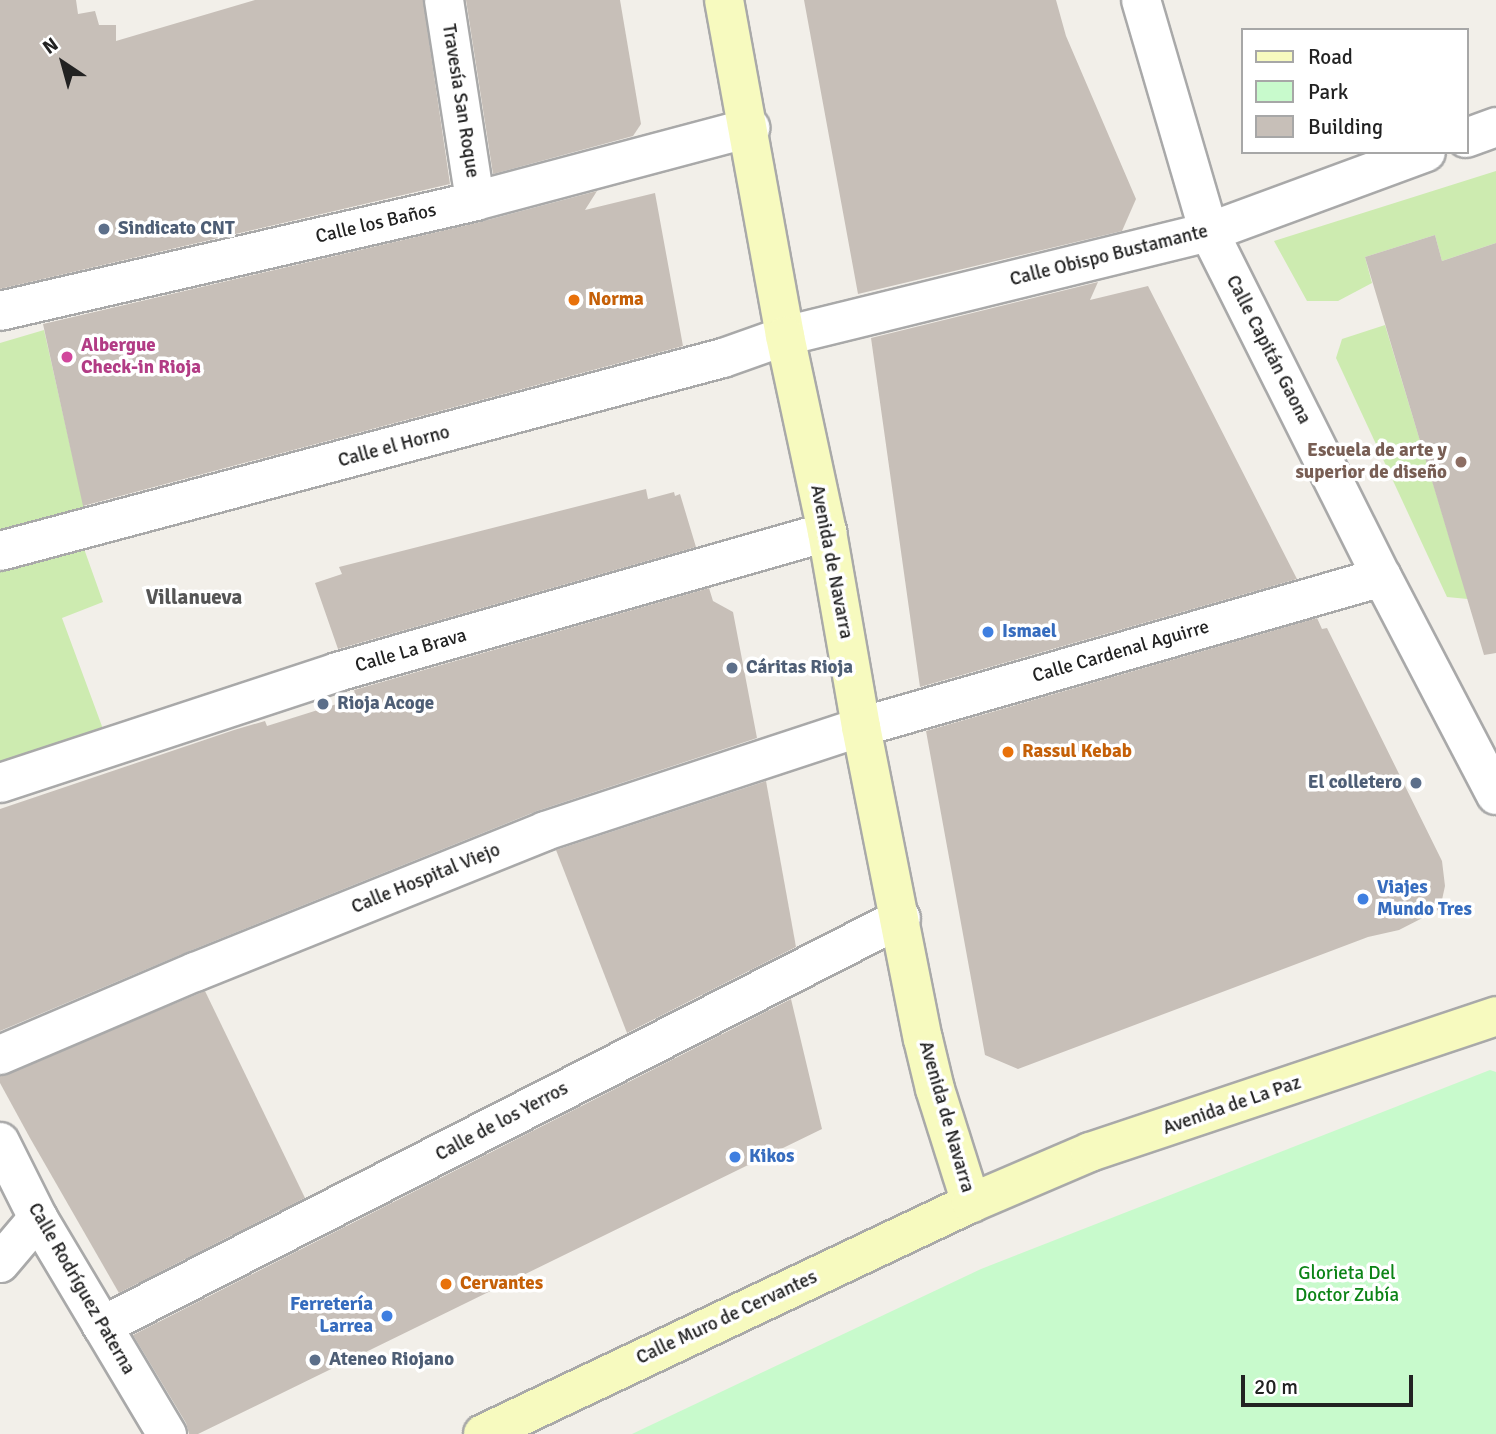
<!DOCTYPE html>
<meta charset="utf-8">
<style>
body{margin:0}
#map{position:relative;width:1496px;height:1434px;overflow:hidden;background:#f2efe9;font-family:Signika,sans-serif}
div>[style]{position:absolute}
.grass>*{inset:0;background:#cdebb0}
.park>*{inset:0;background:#c8facc}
.building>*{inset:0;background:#c7bfb8}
.roads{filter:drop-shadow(2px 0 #a9a9a9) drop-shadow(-2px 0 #a9a9a9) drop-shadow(0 2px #a9a9a9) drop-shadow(0 -2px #a9a9a9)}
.street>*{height:38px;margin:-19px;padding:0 19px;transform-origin:19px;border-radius:19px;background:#fff}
.secondary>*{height:38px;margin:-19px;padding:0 19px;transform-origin:19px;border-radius:19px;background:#f7fabf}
.dots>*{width:19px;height:19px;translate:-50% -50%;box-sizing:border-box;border:4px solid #fff;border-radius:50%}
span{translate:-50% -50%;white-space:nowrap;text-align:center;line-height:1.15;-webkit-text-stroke:7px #fff;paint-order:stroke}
.street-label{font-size:19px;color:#222}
.service-label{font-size:19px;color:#4e5e75;font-weight:700}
.left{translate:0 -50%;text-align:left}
.right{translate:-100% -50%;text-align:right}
.food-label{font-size:19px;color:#c56008;font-weight:700}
.hotel-label{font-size:19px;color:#b23c85;font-weight:700}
.education-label{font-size:19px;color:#785e54;font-weight:700}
.shop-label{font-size:19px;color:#366cbe;font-weight:700}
.park-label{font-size:19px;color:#0c8416}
.neighbourhood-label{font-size:21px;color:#555;font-weight:700}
.legend{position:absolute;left:1241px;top:28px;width:228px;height:126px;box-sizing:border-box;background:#fff;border:2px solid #a7a7a7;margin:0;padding:9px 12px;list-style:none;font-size:21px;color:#222}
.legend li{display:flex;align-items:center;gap:14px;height:35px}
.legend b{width:35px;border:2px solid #a7a7a7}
.north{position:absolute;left:28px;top:28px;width:70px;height:70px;-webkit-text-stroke:5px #fff;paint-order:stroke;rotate:324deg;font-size:19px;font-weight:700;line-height:28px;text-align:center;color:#222}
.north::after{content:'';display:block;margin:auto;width:24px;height:32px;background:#222;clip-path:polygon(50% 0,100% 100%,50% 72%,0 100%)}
.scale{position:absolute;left:1241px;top:1375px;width:172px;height:32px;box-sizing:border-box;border:4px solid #222;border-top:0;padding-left:9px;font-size:21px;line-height:24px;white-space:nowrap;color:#222;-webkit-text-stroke:5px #fff;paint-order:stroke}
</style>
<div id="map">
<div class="grass">
<div style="clip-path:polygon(1496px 171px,1496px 243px,1442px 261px,1435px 235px,1365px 257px,1372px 283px,1338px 301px,1307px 301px,1274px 241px)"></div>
<div style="clip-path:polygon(1385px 325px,1468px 599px,1447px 597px,1336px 358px,1342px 339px)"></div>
<div style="clip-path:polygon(44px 330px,84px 507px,0 531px,0 343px)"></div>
<div style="clip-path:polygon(82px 543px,103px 602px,62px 618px,103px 729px,0 765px,0 565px)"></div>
</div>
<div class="park">
<div style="clip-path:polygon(1490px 1070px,1496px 1072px,1496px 1434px,632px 1434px,981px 1269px)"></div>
</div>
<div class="building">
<div style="clip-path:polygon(0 0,76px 0,78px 14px,95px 11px,99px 25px,116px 25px,116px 41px,255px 0,423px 0,450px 184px,0 289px)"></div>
<div style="clip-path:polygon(466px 0,620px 0,641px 124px,633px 136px,493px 174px)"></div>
<div style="clip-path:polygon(804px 0,1056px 0,1066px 36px,1136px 199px,1122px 231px,858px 294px)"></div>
<div style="clip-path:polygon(597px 191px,585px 210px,655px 193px,683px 346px,83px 506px,43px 324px,480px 222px)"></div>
<div style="clip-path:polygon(1435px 235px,1442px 261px,1496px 243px,1496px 653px,1484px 655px,1365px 257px)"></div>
<div style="clip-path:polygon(1098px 282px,1090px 300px,1148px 286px,1297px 579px,920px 687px,871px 338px)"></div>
<div style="clip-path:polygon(646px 489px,648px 499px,674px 492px,675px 496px,680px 494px,696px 547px,338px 649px,315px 583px,342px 574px,339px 567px)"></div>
<div style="clip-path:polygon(709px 588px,713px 601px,733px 612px,757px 738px,537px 811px,187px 952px,0 1031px,0 809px,234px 730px,265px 721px,267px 726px,356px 698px,354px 690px)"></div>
<div style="clip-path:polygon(1317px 618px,1322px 629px,1327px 628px,1442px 861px,1445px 886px,1440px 909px,1399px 930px,1368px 937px,1018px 1069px,985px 1055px,926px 731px)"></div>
<div style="clip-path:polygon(766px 781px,796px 947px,627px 1033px,556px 850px)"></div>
<div style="clip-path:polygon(205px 991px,305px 1198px,119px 1293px,30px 1138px,0 1083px,0 1076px)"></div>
<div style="clip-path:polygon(791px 999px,822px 1129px,198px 1434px,189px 1434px,186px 1423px,133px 1335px)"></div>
</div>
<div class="roads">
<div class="street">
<div style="left:444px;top:0;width:203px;rotate:81.2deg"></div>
<div style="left:1141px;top:0;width:242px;rotate:73.7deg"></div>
<div style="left:1209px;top:232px;width:386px;rotate:63.4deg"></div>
<div style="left:1382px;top:577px;width:246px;rotate:62.4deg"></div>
<div style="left:1466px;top:138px;width:32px;rotate:-20deg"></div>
<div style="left:0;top:311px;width:488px;rotate:-13deg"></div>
<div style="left:475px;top:201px;width:285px;rotate:-14.9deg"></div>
<div style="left:0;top:551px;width:748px;rotate:-14.95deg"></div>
<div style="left:723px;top:358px;width:66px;rotate:-19.5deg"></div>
<div style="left:785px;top:336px;width:437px;rotate:-13.8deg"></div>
<div style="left:1209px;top:232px;width:231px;rotate:-20.2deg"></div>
<div style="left:0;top:783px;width:355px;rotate:-18.2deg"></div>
<div style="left:337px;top:672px;width:510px;rotate:-15.95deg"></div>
<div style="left:0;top:1055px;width:212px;rotate:-23.1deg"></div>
<div style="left:195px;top:972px;width:377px;rotate:-21.9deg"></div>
<div style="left:545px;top:831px;width:333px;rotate:-18.2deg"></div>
<div style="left:861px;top:727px;width:542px;rotate:-16.06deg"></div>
<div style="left:0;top:1142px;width:85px;rotate:63.4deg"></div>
<div style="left:38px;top:1218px;width:252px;rotate:59.2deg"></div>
<div style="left:0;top:1263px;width:59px;rotate:-49.8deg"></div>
<div style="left:102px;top:1326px;width:897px;rotate:-27.05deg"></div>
</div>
<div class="secondary">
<div style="left:724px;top:0;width:341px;rotate:79.7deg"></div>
<div style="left:785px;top:336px;width:200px;rotate:77.9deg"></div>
<div style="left:827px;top:532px;width:198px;rotate:80.1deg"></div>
<div style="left:861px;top:727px;width:318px;rotate:78.8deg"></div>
<div style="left:923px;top:1039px;width:51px;rotate:76.5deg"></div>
<div style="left:935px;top:1089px;width:120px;rotate:72.5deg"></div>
<div style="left:483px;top:1434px;width:540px;rotate:-25.33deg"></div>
<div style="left:971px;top:1203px;width:129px;rotate:-23.2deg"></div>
<div style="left:1090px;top:1152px;width:428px;rotate:-18.5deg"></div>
</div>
</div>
<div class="dots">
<div style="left:104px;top:229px;background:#5c6f8a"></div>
<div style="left:574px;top:300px;background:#e8710a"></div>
<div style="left:67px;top:357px;background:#d1479c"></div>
<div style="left:1461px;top:462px;background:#8d6e63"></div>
<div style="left:988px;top:632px;background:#3f7fe0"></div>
<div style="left:732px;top:668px;background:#5c6f8a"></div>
<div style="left:323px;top:704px;background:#5c6f8a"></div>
<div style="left:1008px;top:752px;background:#e8710a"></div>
<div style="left:1416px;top:783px;background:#5c6f8a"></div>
<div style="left:1363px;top:899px;background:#3f7fe0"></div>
<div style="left:735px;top:1157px;background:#3f7fe0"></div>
<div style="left:446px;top:1284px;background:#e8710a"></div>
<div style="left:387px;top:1316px;background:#3f7fe0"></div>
<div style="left:315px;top:1360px;background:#5c6f8a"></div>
</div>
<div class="street-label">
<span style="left:460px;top:101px;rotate:81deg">Travesía San Roque</span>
<span style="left:376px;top:224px;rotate:-13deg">Calle los Baños</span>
<span style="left:1109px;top:256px;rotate:-14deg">Calle Obispo Bustamante</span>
<span style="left:1268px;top:350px;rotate:63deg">Calle Capitán Gaona</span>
<span style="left:394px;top:447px;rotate:-15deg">Calle el Horno</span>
<span style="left:831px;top:562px;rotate:79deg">Avenida de Navarra</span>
<span style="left:411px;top:651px;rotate:-16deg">Calle La Brava</span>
<span style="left:1121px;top:652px;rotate:-16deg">Calle Cardenal Aguirre</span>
<span style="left:426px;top:879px;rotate:-22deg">Calle Hospital Viejo</span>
<span style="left:1232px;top:1106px;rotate:-19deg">Avenida de La Paz</span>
<span style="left:946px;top:1117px;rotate:74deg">Avenida de Navarra</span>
<span style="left:502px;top:1122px;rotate:-28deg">Calle de los Yerros</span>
<span style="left:81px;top:1289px;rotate:60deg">Calle Rodríguez Paterna</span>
<span style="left:727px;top:1318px;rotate:-25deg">Calle Muro de Cervantes</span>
</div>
<div class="service-label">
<span class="left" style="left:118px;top:229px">Sindicato CNT</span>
<span class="left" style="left:746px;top:668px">Cáritas Rioja</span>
<span class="left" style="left:337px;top:704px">Rioja Acoge</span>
<span class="right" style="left:1402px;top:783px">El colletero</span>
<span class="left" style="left:329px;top:1360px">Ateneo Riojano</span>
</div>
<div class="food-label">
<span class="left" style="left:588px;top:300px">Norma</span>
<span class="left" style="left:1022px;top:752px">Rassul Kebab</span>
<span class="left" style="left:460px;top:1284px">Cervantes</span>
</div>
<div class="hotel-label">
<span class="left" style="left:81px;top:357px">Albergue<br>Check-in Rioja</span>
</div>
<div class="education-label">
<span class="right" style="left:1447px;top:462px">Escuela de arte y<br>superior de diseño</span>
</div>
<div class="shop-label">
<span class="left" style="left:1002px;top:632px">Ismael</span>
<span class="left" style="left:1377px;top:899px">Viajes<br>Mundo Tres</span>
<span class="left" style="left:749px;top:1157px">Kikos</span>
<span class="right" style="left:373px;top:1316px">Ferretería<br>Larrea</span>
</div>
<div class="park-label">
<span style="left:1347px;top:1285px">Glorieta Del<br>Doctor Zubía</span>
</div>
<div class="neighbourhood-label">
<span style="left:194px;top:597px">Villanueva</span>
</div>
<ul class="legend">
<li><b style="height:9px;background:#f7fabf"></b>Road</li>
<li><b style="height:19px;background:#c8facc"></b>Park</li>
<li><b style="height:19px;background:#c7bfb8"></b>Building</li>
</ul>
<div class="north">N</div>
<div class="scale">20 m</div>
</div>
